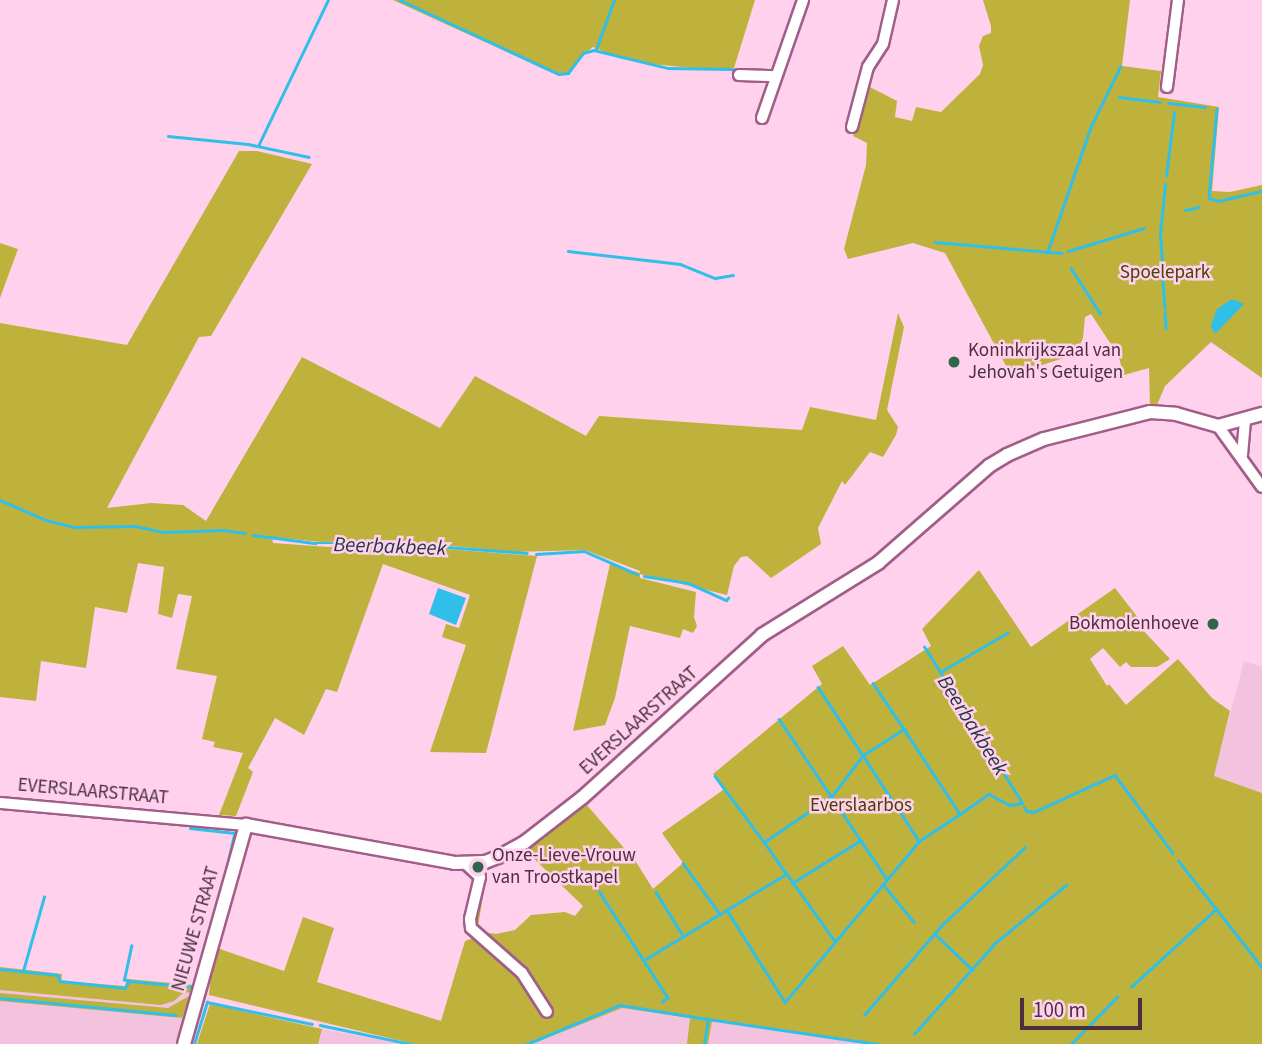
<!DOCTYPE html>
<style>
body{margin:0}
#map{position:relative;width:1262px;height:1044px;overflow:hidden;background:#ffd1ec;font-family:"Source Sans 3",sans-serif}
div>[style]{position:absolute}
.built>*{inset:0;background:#f2c2de}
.green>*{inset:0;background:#beb13c}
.water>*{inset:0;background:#30bfe9}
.stream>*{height:2.5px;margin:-1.25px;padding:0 1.25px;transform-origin:1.25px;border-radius:1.25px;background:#30bfe9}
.roads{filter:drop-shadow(2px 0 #a15e88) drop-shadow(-2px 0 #a15e88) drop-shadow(0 2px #a15e88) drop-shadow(0 -2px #a15e88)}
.street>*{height:10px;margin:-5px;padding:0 5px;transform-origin:5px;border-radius:5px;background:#fff}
.secondary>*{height:12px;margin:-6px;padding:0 6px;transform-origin:6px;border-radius:6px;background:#fff}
.dots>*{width:19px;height:19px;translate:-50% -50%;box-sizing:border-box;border:4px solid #ffd1ec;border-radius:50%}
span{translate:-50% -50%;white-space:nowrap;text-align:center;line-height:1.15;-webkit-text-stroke:5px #ffd1ec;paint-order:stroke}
.park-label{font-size:19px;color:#474102}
.poi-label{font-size:19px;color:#4c2f41}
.left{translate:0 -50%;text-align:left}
.right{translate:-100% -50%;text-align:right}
.street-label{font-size:19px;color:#4c2f41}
.water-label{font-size:21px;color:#1d3943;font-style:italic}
.scale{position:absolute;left:1020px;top:998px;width:122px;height:32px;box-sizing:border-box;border:4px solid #4c2f41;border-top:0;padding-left:9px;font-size:21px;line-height:24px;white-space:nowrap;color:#4c2f41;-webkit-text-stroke:5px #ffd1ec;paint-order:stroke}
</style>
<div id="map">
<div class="built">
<div style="clip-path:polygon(1244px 661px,1262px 667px,1262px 793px,1214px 776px)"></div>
<div style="clip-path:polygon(0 967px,62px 974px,61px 981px,125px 986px,127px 979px,194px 985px,175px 1044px,0 1044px)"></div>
<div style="clip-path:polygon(622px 1008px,871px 1044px,532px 1044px)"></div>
<div style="clip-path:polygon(322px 1029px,402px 1044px,318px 1044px)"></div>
</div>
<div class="green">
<div style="clip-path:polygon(393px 0,755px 0,734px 68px,703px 69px,651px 64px,622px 59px,593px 47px,584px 54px,569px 75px,557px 75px)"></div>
<div style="clip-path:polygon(983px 0,1130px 0,1122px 66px,1161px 71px,1158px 97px,1219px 107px,1212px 191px,1230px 192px,1262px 185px,1262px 378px,1211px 342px,1165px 386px,1157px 405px,1150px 405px,1149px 368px,1124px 375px,1118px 355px,1091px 314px,1085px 317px,1083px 338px,1076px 354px,1011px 375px,945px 253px,913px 243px,848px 259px,844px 249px,866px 165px,867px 143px,853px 136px,866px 85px,897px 101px,895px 117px,912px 121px,916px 107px,941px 112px,980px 74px,983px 65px,979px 46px,983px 36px,991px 33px,991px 26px)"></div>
<div style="clip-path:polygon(239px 151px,257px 151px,312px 164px,211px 336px,199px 337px,107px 508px,151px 503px,183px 505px,206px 521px,302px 357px,440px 428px,475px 376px,586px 436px,599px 416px,802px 430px,810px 407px,876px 420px,898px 313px,904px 327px,887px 410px,898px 427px,896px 435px,883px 457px,870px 452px,845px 485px,842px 481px,818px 528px,821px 544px,771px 578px,747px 556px,741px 557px,734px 566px,727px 595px,640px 574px,640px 578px,696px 592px,694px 617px,697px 626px,693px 633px,683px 629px,680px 638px,630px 626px,615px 698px,605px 725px,573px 731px,610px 564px,640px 573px,640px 571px,585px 550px,512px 552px,392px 540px,321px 542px,272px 537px,273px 543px,328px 547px,394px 545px,537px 556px,486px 753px,430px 752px,466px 645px,442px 637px,446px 624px,459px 628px,470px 595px,383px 564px,337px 692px,326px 689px,304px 735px,275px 718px,248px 768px,253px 772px,236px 816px,219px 815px,243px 753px,213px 747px,215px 742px,202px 739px,217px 676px,176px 669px,192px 596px,178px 594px,172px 618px,158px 614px,164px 567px,138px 563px,127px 613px,95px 607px,86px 668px,41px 661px,36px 701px,0 697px,0 323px,127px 345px)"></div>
<div style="clip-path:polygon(0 243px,18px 249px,0 298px)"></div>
<div style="clip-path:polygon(979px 570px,1031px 647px,1115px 588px,1142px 623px,1139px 626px,1170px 659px,1157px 667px,1131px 667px,1126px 662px,1120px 667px,1103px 648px,1090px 659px,1107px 686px,1109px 684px,1126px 705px,1178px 659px,1212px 698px,1230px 711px,1214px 776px,1262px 793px,1262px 1044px,871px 1044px,712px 1021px,708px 1044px,687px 1044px,690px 1018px,622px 1008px,532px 1044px,414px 1044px,209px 995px,211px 971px,217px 948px,284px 971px,303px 917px,334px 928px,317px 982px,441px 1021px,465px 941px,473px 938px,467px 930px,476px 877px,486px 879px,478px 926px,483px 932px,496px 934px,515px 930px,531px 915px,565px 912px,575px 916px,583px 906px,526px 851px,586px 804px,636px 862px,653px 889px,683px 863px,662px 833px,723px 790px,713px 774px,822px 684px,812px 666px,843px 646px,870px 685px,931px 646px,922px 629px)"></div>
<div style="clip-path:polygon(0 967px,62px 974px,61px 981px,125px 986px,127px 979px,194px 985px,192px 992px,183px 993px,174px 1001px,161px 1005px,0 990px)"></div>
<div style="clip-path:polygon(0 993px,168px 1008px,191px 995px,182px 1018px,0 1001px)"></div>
<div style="clip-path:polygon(210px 1004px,322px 1029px,318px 1044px,197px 1044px)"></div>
</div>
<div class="water">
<div style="clip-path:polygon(1232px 299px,1244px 304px,1216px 333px,1213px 332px,1211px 325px,1217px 309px)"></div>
<div style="clip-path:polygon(438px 588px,466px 598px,456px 625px,429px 614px)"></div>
</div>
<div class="stream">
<div style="left:400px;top:0;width:175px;rotate:25deg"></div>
<div style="left:559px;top:74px;width:9px;rotate:-6deg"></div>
<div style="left:568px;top:73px;width:25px;rotate:-53deg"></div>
<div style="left:583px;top:53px;width:11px;rotate:-15deg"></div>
<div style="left:594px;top:50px;width:76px;rotate:13.7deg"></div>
<div style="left:668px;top:68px;width:64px;rotate:0.9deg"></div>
<div style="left:596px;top:49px;width:52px;rotate:-69.8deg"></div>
<div style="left:1119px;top:97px;width:41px;rotate:7deg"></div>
<div style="left:1168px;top:103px;width:37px;rotate:6deg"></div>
<div style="left:1217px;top:109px;width:89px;rotate:95.1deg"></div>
<div style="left:1209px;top:198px;width:9px;rotate:18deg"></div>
<div style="left:1218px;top:201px;width:45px;rotate:-12.8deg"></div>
<div style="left:168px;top:136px;width:80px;rotate:5.7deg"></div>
<div style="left:248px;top:144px;width:62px;rotate:12deg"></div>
<div style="left:258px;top:146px;width:162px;rotate:-64.4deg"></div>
<div style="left:1166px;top:176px;width:64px;rotate:-82.8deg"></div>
<div style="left:1185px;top:210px;width:14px;rotate:-12deg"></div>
<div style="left:935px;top:242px;width:127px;rotate:5deg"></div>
<div style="left:568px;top:251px;width:113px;rotate:6.6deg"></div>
<div style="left:680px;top:264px;width:38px;rotate:22deg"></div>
<div style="left:715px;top:278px;width:18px;rotate:-9deg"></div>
<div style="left:1068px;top:251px;width:79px;rotate:-16.8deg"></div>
<div style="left:1047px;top:253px;width:134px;rotate:-70.9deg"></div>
<div style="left:1091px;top:126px;width:66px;rotate:-63.8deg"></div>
<div style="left:1071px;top:268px;width:54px;rotate:57.2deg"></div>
<div style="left:1163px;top:275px;width:41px;rotate:-94.2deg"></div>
<div style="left:1160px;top:234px;width:50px;rotate:-84.3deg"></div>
<div style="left:1163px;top:280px;width:28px;rotate:86deg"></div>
<div style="left:1165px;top:312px;width:16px;rotate:86deg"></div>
<div style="left:0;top:500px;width:50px;rotate:23.5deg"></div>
<div style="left:46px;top:520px;width:29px;rotate:14deg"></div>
<div style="left:74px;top:527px;width:61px;rotate:-0.9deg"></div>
<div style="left:135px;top:526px;width:29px;rotate:12deg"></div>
<div style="left:163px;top:532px;width:60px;rotate:-1.9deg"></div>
<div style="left:223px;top:530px;width:22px;rotate:8deg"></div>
<div style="left:253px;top:535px;width:63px;rotate:7.4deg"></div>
<div style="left:315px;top:543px;width:79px"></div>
<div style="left:394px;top:543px;width:133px;rotate:4.3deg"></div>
<div style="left:536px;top:554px;width:48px;rotate:-3.6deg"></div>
<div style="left:584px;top:551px;width:58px;rotate:23.5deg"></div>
<div style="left:644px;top:576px;width:45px;rotate:9deg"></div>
<div style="left:688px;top:583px;width:42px;rotate:24.1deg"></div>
<div style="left:726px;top:600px;width:3px;rotate:-45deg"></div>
<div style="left:940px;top:672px;width:78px;rotate:-30.2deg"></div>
<div style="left:873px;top:683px;width:55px;rotate:56deg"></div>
<div style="left:818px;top:687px;width:184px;rotate:56.7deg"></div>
<div style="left:779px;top:719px;width:193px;rotate:56deg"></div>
<div style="left:715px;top:776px;width:82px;rotate:53.4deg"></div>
<div style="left:1024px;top:807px;width:5px;rotate:53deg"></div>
<div style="left:1027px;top:811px;width:7px;rotate:8deg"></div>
<div style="left:1034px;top:812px;width:89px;rotate:-24.6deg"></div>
<div style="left:1115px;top:775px;width:97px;rotate:53.4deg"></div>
<div style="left:190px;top:828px;width:45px;rotate:6.3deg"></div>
<div style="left:235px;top:833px;width:36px;rotate:103deg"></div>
<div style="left:1178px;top:860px;width:136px;rotate:51.9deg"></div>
<div style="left:683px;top:863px;width:63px;rotate:54deg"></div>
<div style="left:787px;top:874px;width:81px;rotate:54.5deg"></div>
<div style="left:792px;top:883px;width:81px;rotate:-31.9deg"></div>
<div style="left:883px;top:884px;width:49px;rotate:50.8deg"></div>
<div style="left:599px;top:891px;width:127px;rotate:57.2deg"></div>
<div style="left:668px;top:998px;width:7px;rotate:146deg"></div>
<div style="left:656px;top:892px;width:49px;rotate:58.2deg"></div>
<div style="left:727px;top:910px;width:109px;rotate:57.8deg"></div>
<div style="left:785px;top:1002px;width:209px;rotate:-50.2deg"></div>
<div style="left:919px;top:841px;width:49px;rotate:-33.4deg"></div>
<div style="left:935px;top:934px;width:52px;rotate:43.5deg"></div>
<div style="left:201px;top:958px;width:82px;rotate:-74.4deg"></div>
<div style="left:644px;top:960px;width:166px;rotate:-31.2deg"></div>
<div style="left:786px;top:874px;width:39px;rotate:-125deg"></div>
<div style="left:764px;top:842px;width:82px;rotate:-34.1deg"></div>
<div style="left:832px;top:796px;width:51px;rotate:-52.9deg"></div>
<div style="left:863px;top:755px;width:49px;rotate:-32.4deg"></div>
<div style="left:904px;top:729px;width:102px;rotate:56.6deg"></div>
<div style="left:960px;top:814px;width:35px;rotate:-35deg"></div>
<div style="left:989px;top:794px;width:24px;rotate:28deg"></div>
<div style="left:1010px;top:805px;width:12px;rotate:-9deg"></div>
<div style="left:1022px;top:803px;width:184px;rotate:-122.1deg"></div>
<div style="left:0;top:969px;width:58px;rotate:5.9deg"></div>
<div style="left:58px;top:975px;width:6px;rotate:72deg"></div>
<div style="left:60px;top:981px;width:65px;rotate:6.1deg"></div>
<div style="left:125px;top:988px;width:8px;rotate:-60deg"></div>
<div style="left:129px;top:981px;width:64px;rotate:5.4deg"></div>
<div style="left:193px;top:987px;width:21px;rotate:-76deg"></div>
<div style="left:23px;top:971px;width:77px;rotate:-74.2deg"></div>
<div style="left:128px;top:981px;width:4px;rotate:-166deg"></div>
<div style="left:124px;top:980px;width:35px;rotate:-78deg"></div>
<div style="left:1131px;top:987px;width:115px;rotate:-42.5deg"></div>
<div style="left:0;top:998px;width:176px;rotate:5.5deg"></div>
<div style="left:864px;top:1015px;width:118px;rotate:-49.1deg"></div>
<div style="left:941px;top:926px;width:115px;rotate:-43.2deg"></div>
<div style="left:320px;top:1025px;width:93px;rotate:11.8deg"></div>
<div style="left:914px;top:1034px;width:122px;rotate:-48.3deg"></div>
<div style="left:995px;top:943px;width:92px;rotate:-39.2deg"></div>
<div style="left:194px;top:1044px;width:44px;rotate:-72.8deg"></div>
<div style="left:207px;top:1002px;width:107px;rotate:11.8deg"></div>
<div style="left:527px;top:1044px;width:101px;rotate:-22.8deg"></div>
<div style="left:620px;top:1005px;width:88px;rotate:9.1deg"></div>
<div style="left:704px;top:1044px;width:25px;rotate:-81deg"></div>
<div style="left:708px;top:1019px;width:172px;rotate:8.4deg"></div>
<div style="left:1071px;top:1044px;width:66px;rotate:-45.6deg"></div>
</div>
<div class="roads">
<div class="street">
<div style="left:739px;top:75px;width:37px;rotate:2deg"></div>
<div style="left:1167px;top:87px;width:88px;rotate:-82.8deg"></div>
<div style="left:762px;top:118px;width:125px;rotate:-70.8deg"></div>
<div style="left:852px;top:127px;width:62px;rotate:-75.1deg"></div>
<div style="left:868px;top:67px;width:27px;rotate:-57deg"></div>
<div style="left:883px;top:44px;width:45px;rotate:-77.2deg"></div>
<div style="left:1218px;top:426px;width:75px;rotate:54.2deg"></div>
<div style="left:1242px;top:455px;width:36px;rotate:-85deg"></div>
<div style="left:0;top:803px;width:247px;rotate:5.1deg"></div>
<div style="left:466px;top:864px;width:19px;rotate:43deg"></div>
<div style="left:480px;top:877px;width:43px;rotate:103.4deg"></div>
<div style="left:470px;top:919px;width:9px;rotate:84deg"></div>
<div style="left:471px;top:928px;width:68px;rotate:41.4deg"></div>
<div style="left:522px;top:973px;width:46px;rotate:57.3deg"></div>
</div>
<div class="secondary">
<div style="left:184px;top:1044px;width:228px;rotate:-74.2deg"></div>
<div style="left:246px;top:825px;width:212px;rotate:10.3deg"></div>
<div style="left:455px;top:863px;width:30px;rotate:-2deg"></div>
<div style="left:485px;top:862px;width:14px;rotate:-21deg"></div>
<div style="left:498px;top:857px;width:31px;rotate:-29deg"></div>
<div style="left:525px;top:842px;width:73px;rotate:-37.8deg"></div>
<div style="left:583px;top:797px;width:241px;rotate:-42.1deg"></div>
<div style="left:762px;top:635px;width:137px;rotate:-31.8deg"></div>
<div style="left:878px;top:563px;width:147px;rotate:-41.1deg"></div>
<div style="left:989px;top:466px;width:21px;rotate:-31deg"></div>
<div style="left:1007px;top:455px;width:40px;rotate:-23.4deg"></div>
<div style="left:1044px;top:439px;width:109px;rotate:-14.3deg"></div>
<div style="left:1150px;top:412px;width:26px;rotate:4deg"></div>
<div style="left:1176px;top:414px;width:44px;rotate:15.9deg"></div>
<div style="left:1218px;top:426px;width:46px;rotate:-15.3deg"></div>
</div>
</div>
<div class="dots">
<div style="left:954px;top:362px;background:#2e664d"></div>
<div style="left:1213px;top:624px;background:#2e664d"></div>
<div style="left:478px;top:867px;background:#2e664d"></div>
</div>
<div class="park-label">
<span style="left:1165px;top:273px">Spoelepark</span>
<span style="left:861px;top:806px">Everslaarbos</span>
</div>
<div class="poi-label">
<span class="left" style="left:968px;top:362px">Koninkrijkszaal van<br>Jehovah's Getuigen</span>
<span class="right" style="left:1199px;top:624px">Bokmolenhoeve</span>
<span class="left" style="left:492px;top:867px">Onze-Lieve-Vrouw<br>van Troostkapel</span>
</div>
<div class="street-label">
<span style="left:639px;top:721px;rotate:-42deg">EVERSLAARSTRAAT</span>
<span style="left:93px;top:792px;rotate:5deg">EVERSLAARSTRAAT</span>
<span style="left:196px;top:929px;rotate:-74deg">NIEUWE STRAAT</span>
</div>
<div class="water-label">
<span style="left:390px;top:546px;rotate:2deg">Beerbakbeek</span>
<span style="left:973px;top:725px;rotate:58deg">Beerbakbeek</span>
</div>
<div class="scale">100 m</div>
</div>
